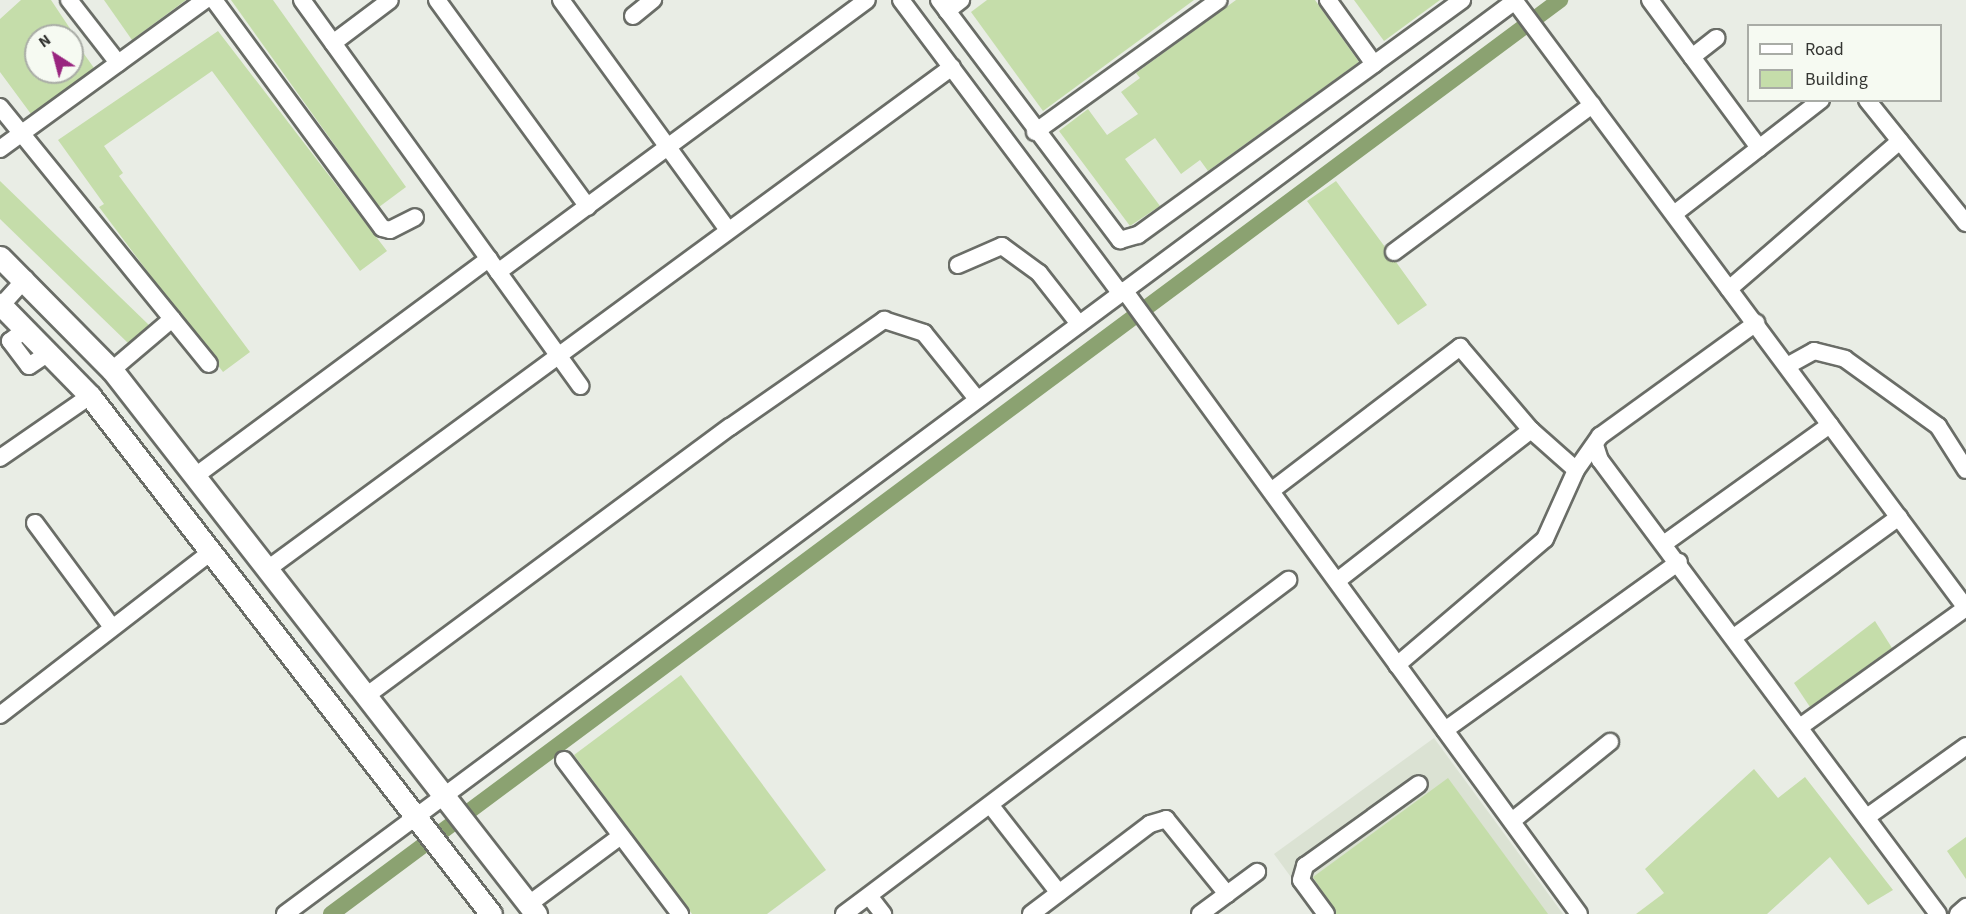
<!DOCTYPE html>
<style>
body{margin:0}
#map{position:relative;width:1966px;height:914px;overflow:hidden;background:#e9ede5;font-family:"Source Sans 3",sans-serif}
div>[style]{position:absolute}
.built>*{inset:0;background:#dbe2d3}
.canal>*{height:16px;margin:-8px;padding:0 8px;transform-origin:8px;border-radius:8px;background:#8ba271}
.building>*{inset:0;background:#c5ddaa}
.roads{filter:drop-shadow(2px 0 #6a6d67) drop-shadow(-2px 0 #6a6d67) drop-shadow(0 2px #6a6d67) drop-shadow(0 -2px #6a6d67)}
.minor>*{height:16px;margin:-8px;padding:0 8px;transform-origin:8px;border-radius:8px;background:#fff}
.major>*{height:21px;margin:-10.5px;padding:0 10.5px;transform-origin:10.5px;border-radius:10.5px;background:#fff}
span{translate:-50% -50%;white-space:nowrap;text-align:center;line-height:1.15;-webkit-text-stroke:5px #f6faf2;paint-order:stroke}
.legend{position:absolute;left:1747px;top:24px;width:195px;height:78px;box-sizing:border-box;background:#f6faf2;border:2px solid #a9aca6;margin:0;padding:8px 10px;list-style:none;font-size:18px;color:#353633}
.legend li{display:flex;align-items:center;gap:12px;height:30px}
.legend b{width:30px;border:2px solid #a9aca6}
.north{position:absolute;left:24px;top:24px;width:60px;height:60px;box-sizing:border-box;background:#f6faf2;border:2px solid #a9aca6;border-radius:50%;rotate:324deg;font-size:16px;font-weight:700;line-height:24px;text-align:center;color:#353633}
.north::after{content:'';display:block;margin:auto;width:21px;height:27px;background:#99247f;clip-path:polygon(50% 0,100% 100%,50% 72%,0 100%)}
</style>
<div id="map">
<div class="built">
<div style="clip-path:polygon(1434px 738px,1563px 914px,1318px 914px,1274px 854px)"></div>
</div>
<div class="canal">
<div style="left:331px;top:914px;width:1532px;rotate:-36.64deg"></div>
</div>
<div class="building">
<div style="clip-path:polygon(21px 0,51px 0,75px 36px,36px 36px,36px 72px,72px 72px,72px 37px,94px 68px,31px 114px,0 72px,0 19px)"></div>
<div style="clip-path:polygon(104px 0,186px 0,132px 40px)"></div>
<div style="clip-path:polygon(231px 0,273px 0,406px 187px,379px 207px)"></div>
<div style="clip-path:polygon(987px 0,1194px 0,1043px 111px,971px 12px)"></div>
<div style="clip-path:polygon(1236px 0,1315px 0,1359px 62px,1208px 171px,1200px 160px,1181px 174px,1155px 138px,1125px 159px,1160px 206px,1130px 226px,1059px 131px,1088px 109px,1107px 135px,1138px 114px,1121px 92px,1140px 78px,1136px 73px)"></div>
<div style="clip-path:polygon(1354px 0,1440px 0,1384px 41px)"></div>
<div style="clip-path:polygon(218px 31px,387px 251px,360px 271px,212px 71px,104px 146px,123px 173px,119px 176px,250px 352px,223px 372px,99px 207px,104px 204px,58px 140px)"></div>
<div style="clip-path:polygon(0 181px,149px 325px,128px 343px,0 219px)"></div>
<div style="clip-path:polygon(1336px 181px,1385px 247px,1385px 258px,1396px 262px,1427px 305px,1398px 325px,1307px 201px)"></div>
<div style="clip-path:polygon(1875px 621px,1892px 648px,1810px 707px,1794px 683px)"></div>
<div style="clip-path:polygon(681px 675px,826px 870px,767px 914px,692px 914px,574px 755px)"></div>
<div style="clip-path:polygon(1754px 769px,1778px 798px,1805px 777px,1893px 890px,1868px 905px,1830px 857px,1767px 914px,1636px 914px,1664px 893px,1645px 869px)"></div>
<div style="clip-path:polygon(1448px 778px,1548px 914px,1336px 914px,1313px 877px)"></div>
<div style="clip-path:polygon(1966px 837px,1966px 879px,1947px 851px)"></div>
</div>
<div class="roads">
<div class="minor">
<div style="left:69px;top:0;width:80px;rotate:52.1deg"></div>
<div style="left:214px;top:0;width:283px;rotate:53.6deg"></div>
<div style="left:382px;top:228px;width:8px;rotate:14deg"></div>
<div style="left:390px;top:230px;width:28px;rotate:-27deg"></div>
<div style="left:302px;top:0;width:476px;rotate:54.2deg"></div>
<div style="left:437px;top:0;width:256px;rotate:53.9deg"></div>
<div style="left:561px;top:0;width:284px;rotate:54deg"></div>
<div style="left:901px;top:0;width:366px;rotate:53.2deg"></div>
<div style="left:939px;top:0;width:301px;rotate:53deg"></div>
<div style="left:1120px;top:240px;width:19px;rotate:-16deg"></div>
<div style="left:1138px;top:235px;width:291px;rotate:-35.9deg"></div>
<div style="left:1374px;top:64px;width:79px;rotate:-125.7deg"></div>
<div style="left:1514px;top:0;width:758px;rotate:53.37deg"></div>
<div style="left:1966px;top:608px;width:204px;rotate:144.4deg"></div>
<div style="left:1650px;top:0;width:184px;rotate:53.6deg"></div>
<div style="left:947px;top:11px;width:18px;rotate:-38deg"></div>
<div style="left:633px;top:16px;width:26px;rotate:-39deg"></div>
<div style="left:333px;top:43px;width:71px;rotate:-37deg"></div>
<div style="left:1692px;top:57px;width:31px;rotate:-38deg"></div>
<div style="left:1374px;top:64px;width:109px;rotate:-36deg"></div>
<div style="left:1867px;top:100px;width:158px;rotate:51.2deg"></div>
<div style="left:0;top:107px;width:331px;rotate:50.9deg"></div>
<div style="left:1035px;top:132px;width:226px;rotate:-35.7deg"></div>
<div style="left:0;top:149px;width:253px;rotate:-36deg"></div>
<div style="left:1674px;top:214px;width:186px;rotate:-37.8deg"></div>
<div style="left:1394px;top:252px;width:247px;rotate:-36.6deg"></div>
<div style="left:958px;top:265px;width:48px;rotate:-23.4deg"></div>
<div style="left:1002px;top:246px;width:46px;rotate:36.1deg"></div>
<div style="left:1039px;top:273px;width:65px;rotate:51.9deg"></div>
<div style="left:498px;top:272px;width:458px;rotate:-36.4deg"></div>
<div style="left:1729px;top:289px;width:226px;rotate:-40.9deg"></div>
<div style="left:1124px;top:290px;width:772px;rotate:53.9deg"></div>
<div style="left:0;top:307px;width:38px;rotate:-48deg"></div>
<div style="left:26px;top:329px;width:20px;rotate:143deg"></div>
<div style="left:10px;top:341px;width:31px;rotate:53deg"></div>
<div style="left:29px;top:366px;width:25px;rotate:-34deg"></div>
<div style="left:1787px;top:366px;width:31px;rotate:-29deg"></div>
<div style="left:1814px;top:351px;width:32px;rotate:14deg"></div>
<div style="left:1845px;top:359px;width:115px;rotate:35.8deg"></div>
<div style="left:1938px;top:426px;width:52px;rotate:57.5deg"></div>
<div style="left:112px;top:370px;width:79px;rotate:-40.4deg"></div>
<div style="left:1595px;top:445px;width:16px;rotate:72deg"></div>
<div style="left:1600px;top:460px;width:566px;rotate:53.33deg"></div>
<div style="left:0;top:458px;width:109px;rotate:-34.6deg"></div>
<div style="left:198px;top:474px;width:362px;rotate:-36.5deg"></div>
<div style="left:1271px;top:491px;width:238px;rotate:-37.3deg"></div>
<div style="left:1460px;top:347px;width:109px;rotate:49.5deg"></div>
<div style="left:1531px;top:430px;width:60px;rotate:41.6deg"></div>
<div style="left:35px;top:523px;width:129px;rotate:53.5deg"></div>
<div style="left:1665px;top:543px;width:203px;rotate:-35.6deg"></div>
<div style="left:269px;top:568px;width:847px;rotate:-36.26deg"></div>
<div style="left:1337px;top:581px;width:246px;rotate:-37.9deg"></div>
<div style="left:1734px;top:637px;width:204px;rotate:-36deg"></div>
<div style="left:1397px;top:665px;width:194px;rotate:-40.4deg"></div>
<div style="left:1545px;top:539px;width:76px;rotate:-65.8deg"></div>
<div style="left:1576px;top:470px;width:42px;rotate:-54.8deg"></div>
<div style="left:1600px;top:436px;width:193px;rotate:-35.9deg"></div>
<div style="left:366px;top:696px;width:453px;rotate:-36.5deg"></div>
<div style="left:730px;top:427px;width:188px;rotate:-34.8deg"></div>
<div style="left:884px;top:320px;width:42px;rotate:18deg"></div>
<div style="left:924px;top:333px;width:85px;rotate:51.2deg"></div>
<div style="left:0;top:715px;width:268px;rotate:-37.7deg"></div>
<div style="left:1445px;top:730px;width:288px;rotate:-35.7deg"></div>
<div style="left:564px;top:760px;width:193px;rotate:53deg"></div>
<div style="left:991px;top:806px;width:110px;rotate:52deg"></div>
<div style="left:1867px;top:817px;width:122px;rotate:-35.6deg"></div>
<div style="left:1512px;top:821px;width:126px;rotate:-38.9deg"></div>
<div style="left:869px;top:896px;width:23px;rotate:52deg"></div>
<div style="left:529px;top:904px;width:114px;rotate:-36.5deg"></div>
<div style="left:285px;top:914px;width:1533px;rotate:-36.59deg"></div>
<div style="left:844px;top:914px;width:556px;rotate:-36.95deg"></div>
<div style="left:1031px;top:914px;width:149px;rotate:-37.1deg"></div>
<div style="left:1150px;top:824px;width:17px;rotate:-17deg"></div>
<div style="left:1166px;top:819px;width:97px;rotate:50.9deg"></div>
<div style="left:1200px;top:914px;width:71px;rotate:-36.4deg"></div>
<div style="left:1326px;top:914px;width:42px;rotate:-126.3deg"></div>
<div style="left:1301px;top:880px;width:15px;rotate:-74deg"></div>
<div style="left:1305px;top:866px;width:140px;rotate:-35.7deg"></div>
<div style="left:1958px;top:914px;width:11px;rotate:-41deg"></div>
</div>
<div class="major">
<div style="left:0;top:257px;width:159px;rotate:45.3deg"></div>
<div style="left:112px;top:370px;width:690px;rotate:52.07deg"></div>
<div style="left:0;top:304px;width:129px;rotate:45.6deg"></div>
<div style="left:90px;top:396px;width:655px;rotate:52.26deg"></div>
</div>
</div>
<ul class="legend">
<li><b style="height:8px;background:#fff"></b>Road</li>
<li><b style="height:16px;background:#c5ddaa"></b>Building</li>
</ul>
<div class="north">N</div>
</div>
